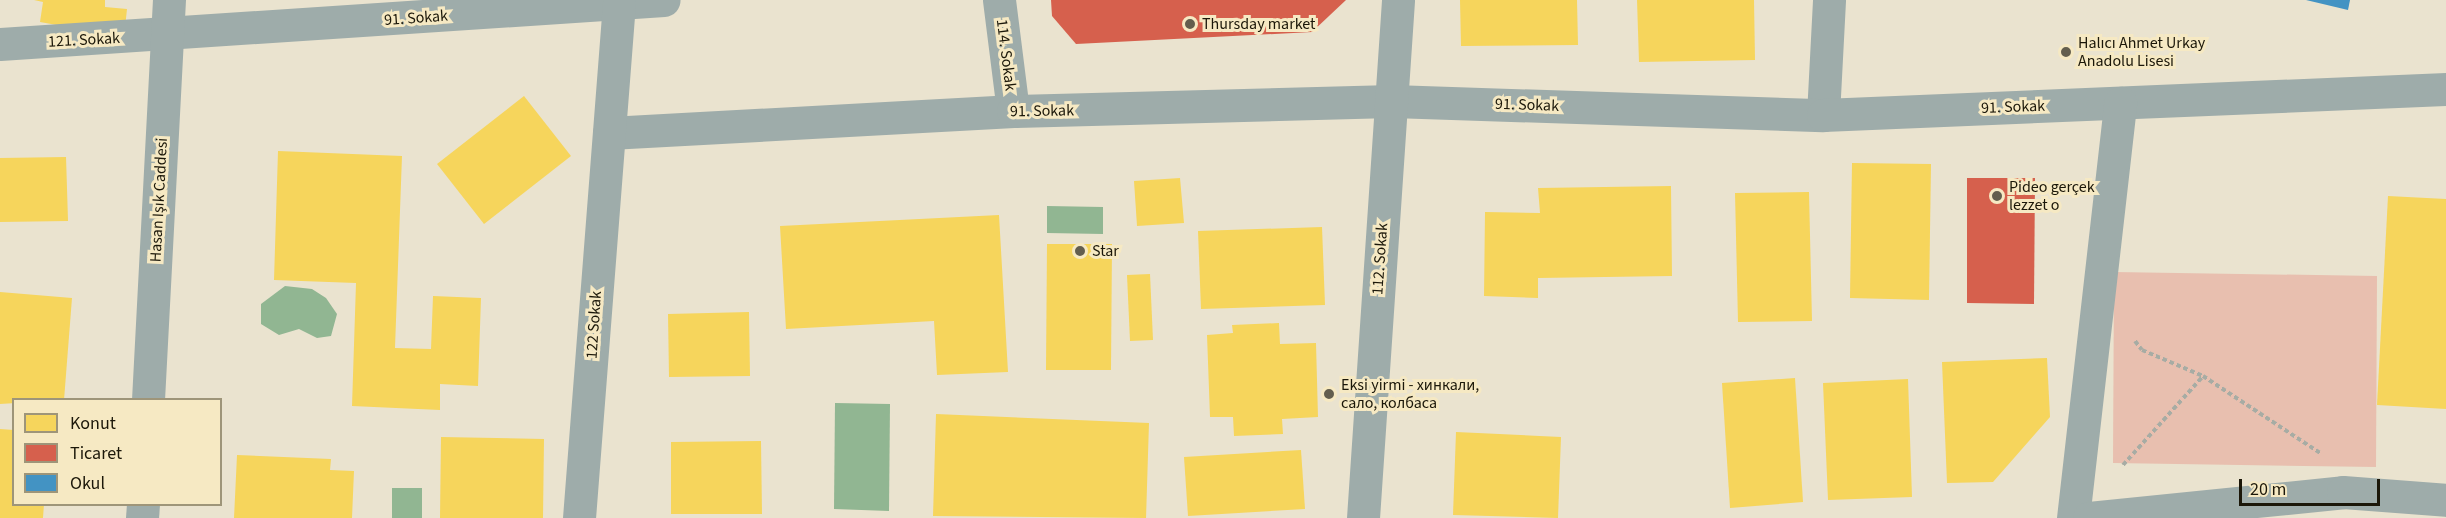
<!DOCTYPE html>
<meta charset="utf-8">
<style>
body{margin:0}
#map{position:relative;width:2446px;height:518px;overflow:hidden;background:#eae3cf;font-family:"Source Sans 3",sans-serif}
div>[style]{position:absolute}
.green>*{inset:0;background:#e8bfaf}
.water>*{inset:0;background:#91b692}
.homes>*{inset:0;background:#f6d55c}
.shops>*{inset:0;background:#d6604d}
.schools>*{inset:0;background:#4393c3}
.path>*{height:4px;margin-top:-2px;transform-origin:0;background:repeating-linear-gradient(90deg,#a7aca4 0 4.5px,transparent 0 7.5px)}
.minor>*{height:33px;margin:-16.5px;padding:0 16.5px;transform-origin:16.5px;border-radius:16.5px;background:#9eacaa}
.tertiary>*{height:33px;margin:-16.5px;padding:0 16.5px;transform-origin:16.5px;border-radius:16.5px;background:#9eacaa}
.dots>*{width:16px;height:16px;translate:-50% -50%;box-sizing:border-box;border:3px solid #f6e9c3;border-radius:50%}
span{translate:-50% -50%;white-space:nowrap;text-align:center;line-height:1.15;-webkit-text-stroke:6px #f6e9c3;paint-order:stroke}
.street-label{font-size:16px;color:#1b1709}
.poi-label{font-size:16px;color:#1b1709}
.left{translate:0 -50%;text-align:left}
.legend{position:absolute;left:12px;top:398px;width:210px;height:108px;box-sizing:border-box;background:#f6e9c3;border:2px solid #9e9579;margin:0;padding:8px 10px;list-style:none;font-size:18px;color:#1b1709}
.legend li{display:flex;align-items:center;gap:12px;height:30px}
.legend b{width:30px;border:2px solid #9e9579}
.scale{position:absolute;left:2239px;top:479px;width:141px;height:27px;box-sizing:border-box;border:3px solid #1b1709;border-top:0;padding-left:8px;font-size:18px;line-height:21px;white-space:nowrap;color:#1b1709;-webkit-text-stroke:4px #f6e9c3;paint-order:stroke}
</style>
<div id="map">
<div class="green">
<div style="clip-path:polygon(2114px 272px,2377px 276px,2376px 467px,2113px 463px)"></div>
</div>
<div class="water">
<div style="clip-path:polygon(1047px 206px,1103px 207px,1103px 234px,1047px 233px)"></div>
<div style="clip-path:polygon(285px 286px,312px 289px,326px 298px,337px 314px,331px 336px,317px 338px,299px 329px,279px 335px,261px 324px,261px 304px)"></div>
<div style="clip-path:polygon(835px 403px,890px 404px,889px 511px,834px 509px)"></div>
<div style="clip-path:polygon(392px 488px,422px 488px,422px 518px,392px 518px)"></div>
</div>
<div class="homes">
<div style="clip-path:polygon(34px 0,105px 0,105px 7px,127px 9px,124px 37px,40px 22px,43px 2px)"></div>
<div style="clip-path:polygon(1460px 0,1577px 0,1578px 45px,1461px 46px)"></div>
<div style="clip-path:polygon(1637px 0,1754px 0,1755px 60px,1639px 62px)"></div>
<div style="clip-path:polygon(524px 96px,571px 156px,484px 224px,437px 164px)"></div>
<div style="clip-path:polygon(278px 151px,402px 156px,395px 348px,431px 349px,433px 296px,481px 298px,478px 386px,440px 384px,440px 410px,352px 406px,356px 283px,274px 280px)"></div>
<div style="clip-path:polygon(66px 157px,68px 221px,0 222px,0 158px)"></div>
<div style="clip-path:polygon(1852px 163px,1931px 164px,1929px 300px,1850px 298px)"></div>
<div style="clip-path:polygon(1180px 178px,1184px 223px,1137px 226px,1134px 181px)"></div>
<div style="clip-path:polygon(1671px 186px,1672px 276px,1538px 278px,1538px 298px,1484px 296px,1485px 212px,1540px 213px,1538px 188px)"></div>
<div style="clip-path:polygon(1809px 192px,1812px 321px,1738px 322px,1735px 193px)"></div>
<div style="clip-path:polygon(2388px 196px,2446px 199px,2446px 409px,2377px 405px)"></div>
<div style="clip-path:polygon(999px 215px,1008px 372px,937px 375px,934px 321px,786px 329px,780px 226px)"></div>
<div style="clip-path:polygon(1322px 227px,1325px 305px,1201px 309px,1198px 231px)"></div>
<div style="clip-path:polygon(1047px 244px,1112px 244px,1111px 370px,1046px 370px)"></div>
<div style="clip-path:polygon(1150px 274px,1153px 340px,1130px 341px,1127px 275px)"></div>
<div style="clip-path:polygon(0 292px,72px 298px,64px 400px,0 404px)"></div>
<div style="clip-path:polygon(749px 312px,750px 376px,669px 377px,668px 314px)"></div>
<div style="clip-path:polygon(1279px 323px,1280px 344px,1316px 343px,1318px 417px,1282px 419px,1283px 434px,1234px 436px,1233px 417px,1210px 417px,1207px 335px,1233px 333px,1232px 325px)"></div>
<div style="clip-path:polygon(2047px 358px,2050px 417px,1993px 482px,1947px 483px,1942px 362px)"></div>
<div style="clip-path:polygon(1795px 378px,1803px 502px,1730px 508px,1722px 383px)"></div>
<div style="clip-path:polygon(1908px 379px,1912px 497px,1828px 500px,1823px 383px)"></div>
<div style="clip-path:polygon(936px 414px,1149px 423px,1146px 518px,933px 516px)"></div>
<div style="clip-path:polygon(0 429px,14px 430px,14px 504px,44px 504px,43px 518px,0 518px)"></div>
<div style="clip-path:polygon(1456px 432px,1561px 437px,1558px 518px,1453px 515px)"></div>
<div style="clip-path:polygon(441px 437px,544px 439px,543px 518px,440px 518px)"></div>
<div style="clip-path:polygon(761px 441px,762px 514px,671px 514px,671px 442px)"></div>
<div style="clip-path:polygon(1301px 450px,1305px 509px,1188px 516px,1184px 457px)"></div>
<div style="clip-path:polygon(237px 455px,331px 459px,330px 470px,354px 471px,352px 518px,234px 518px)"></div>
</div>
<div class="shops">
<div style="clip-path:polygon(1051px 0,1346px 0,1312px 32px,1076px 44px,1052px 16px)"></div>
<div style="clip-path:polygon(1967px 178px,2035px 178px,2034px 304px,1967px 303px)"></div>
</div>
<div class="schools">
<div style="clip-path:polygon(2306px 0,2350px 0,2348px 10px)"></div>
</div>
<div class="path">
<div style="left:2135px;top:341px;width:11px;rotate:52deg"></div>
<div style="left:2142px;top:350px;width:66px;rotate:23.1deg"></div>
<div style="left:2203px;top:376px;width:140px;rotate:33.3deg"></div>
<div style="left:2123px;top:465px;width:120px;rotate:-48deg"></div>
</div>
<div class="minor">
<div style="left:999px;top:0;width:112px;rotate:82.8deg"></div>
<div style="left:0;top:44px;width:665px;rotate:-3.79deg"></div>
<div style="left:1823px;top:115px;width:115px;rotate:-87deg"></div>
<div style="left:609px;top:133px;width:405px;rotate:-3.1deg"></div>
<div style="left:1013px;top:111px;width:379px;rotate:-1.5deg"></div>
<div style="left:1392px;top:101px;width:431px;rotate:1.9deg"></div>
<div style="left:1823px;top:115px;width:624px;rotate:-2.39deg"></div>
<div style="left:579px;top:518px;width:517px;rotate:-85.56deg"></div>
<div style="left:1363px;top:518px;width:519px;rotate:-86.13deg"></div>
<div style="left:2073px;top:518px;width:418px;rotate:-83.5deg"></div>
<div style="left:2089px;top:518px;width:255px;rotate:-5.8deg"></div>
<div style="left:2343px;top:492px;width:103px;rotate:4.4deg"></div>
</div>
<div class="tertiary">
<div style="left:148px;top:400px;width:401px;rotate:-87deg"></div>
<div style="left:142px;top:518px;width:14px;rotate:-86deg"></div>
</div>
<div class="dots">
<div style="left:1190px;top:24px;background:#635e4e"></div>
<div style="left:2066px;top:52px;background:#635e4e"></div>
<div style="left:1997px;top:196px;background:#635e4e"></div>
<div style="left:1080px;top:251px;background:#635e4e"></div>
<div style="left:1329px;top:394px;background:#635e4e"></div>
</div>
<div class="street-label">
<span style="left:416px;top:18px;rotate:-4deg">91. Sokak</span>
<span style="left:84px;top:40px;rotate:-3deg">121. Sokak</span>
<span style="left:1006px;top:55px;rotate:83deg">114. Sokak</span>
<span style="left:1527px;top:105px;rotate:2deg">91. Sokak</span>
<span style="left:2013px;top:107px;rotate:-2deg">91. Sokak</span>
<span style="left:1042px;top:111px;rotate:-1deg">91. Sokak</span>
<span style="left:159px;top:200px;rotate:-87deg">Hasan Işık Caddesi</span>
<span style="left:1380px;top:259px;rotate:-86deg">112. Sokak</span>
<span style="left:594px;top:325px;rotate:-86deg">122 Sokak</span>
</div>
<div class="poi-label">
<span class="left" style="left:1202px;top:24px">Thursday market</span>
<span class="left" style="left:2078px;top:52px">Halıcı Ahmet Urkay<br>Anadolu Lisesi</span>
<span class="left" style="left:2009px;top:196px">Pideo gerçek<br>lezzet o</span>
<span class="left" style="left:1092px;top:251px">Star</span>
<span class="left" style="left:1341px;top:394px">Eksi yirmi - хинкали,<br>сало, колбаса</span>
</div>
<ul class="legend">
<li><b style="height:16px;background:#f6d55c"></b>Konut</li>
<li><b style="height:16px;background:#d6604d"></b>Ticaret</li>
<li><b style="height:16px;background:#4393c3"></b>Okul</li>
</ul>
<div class="scale">20 m</div>
</div>
